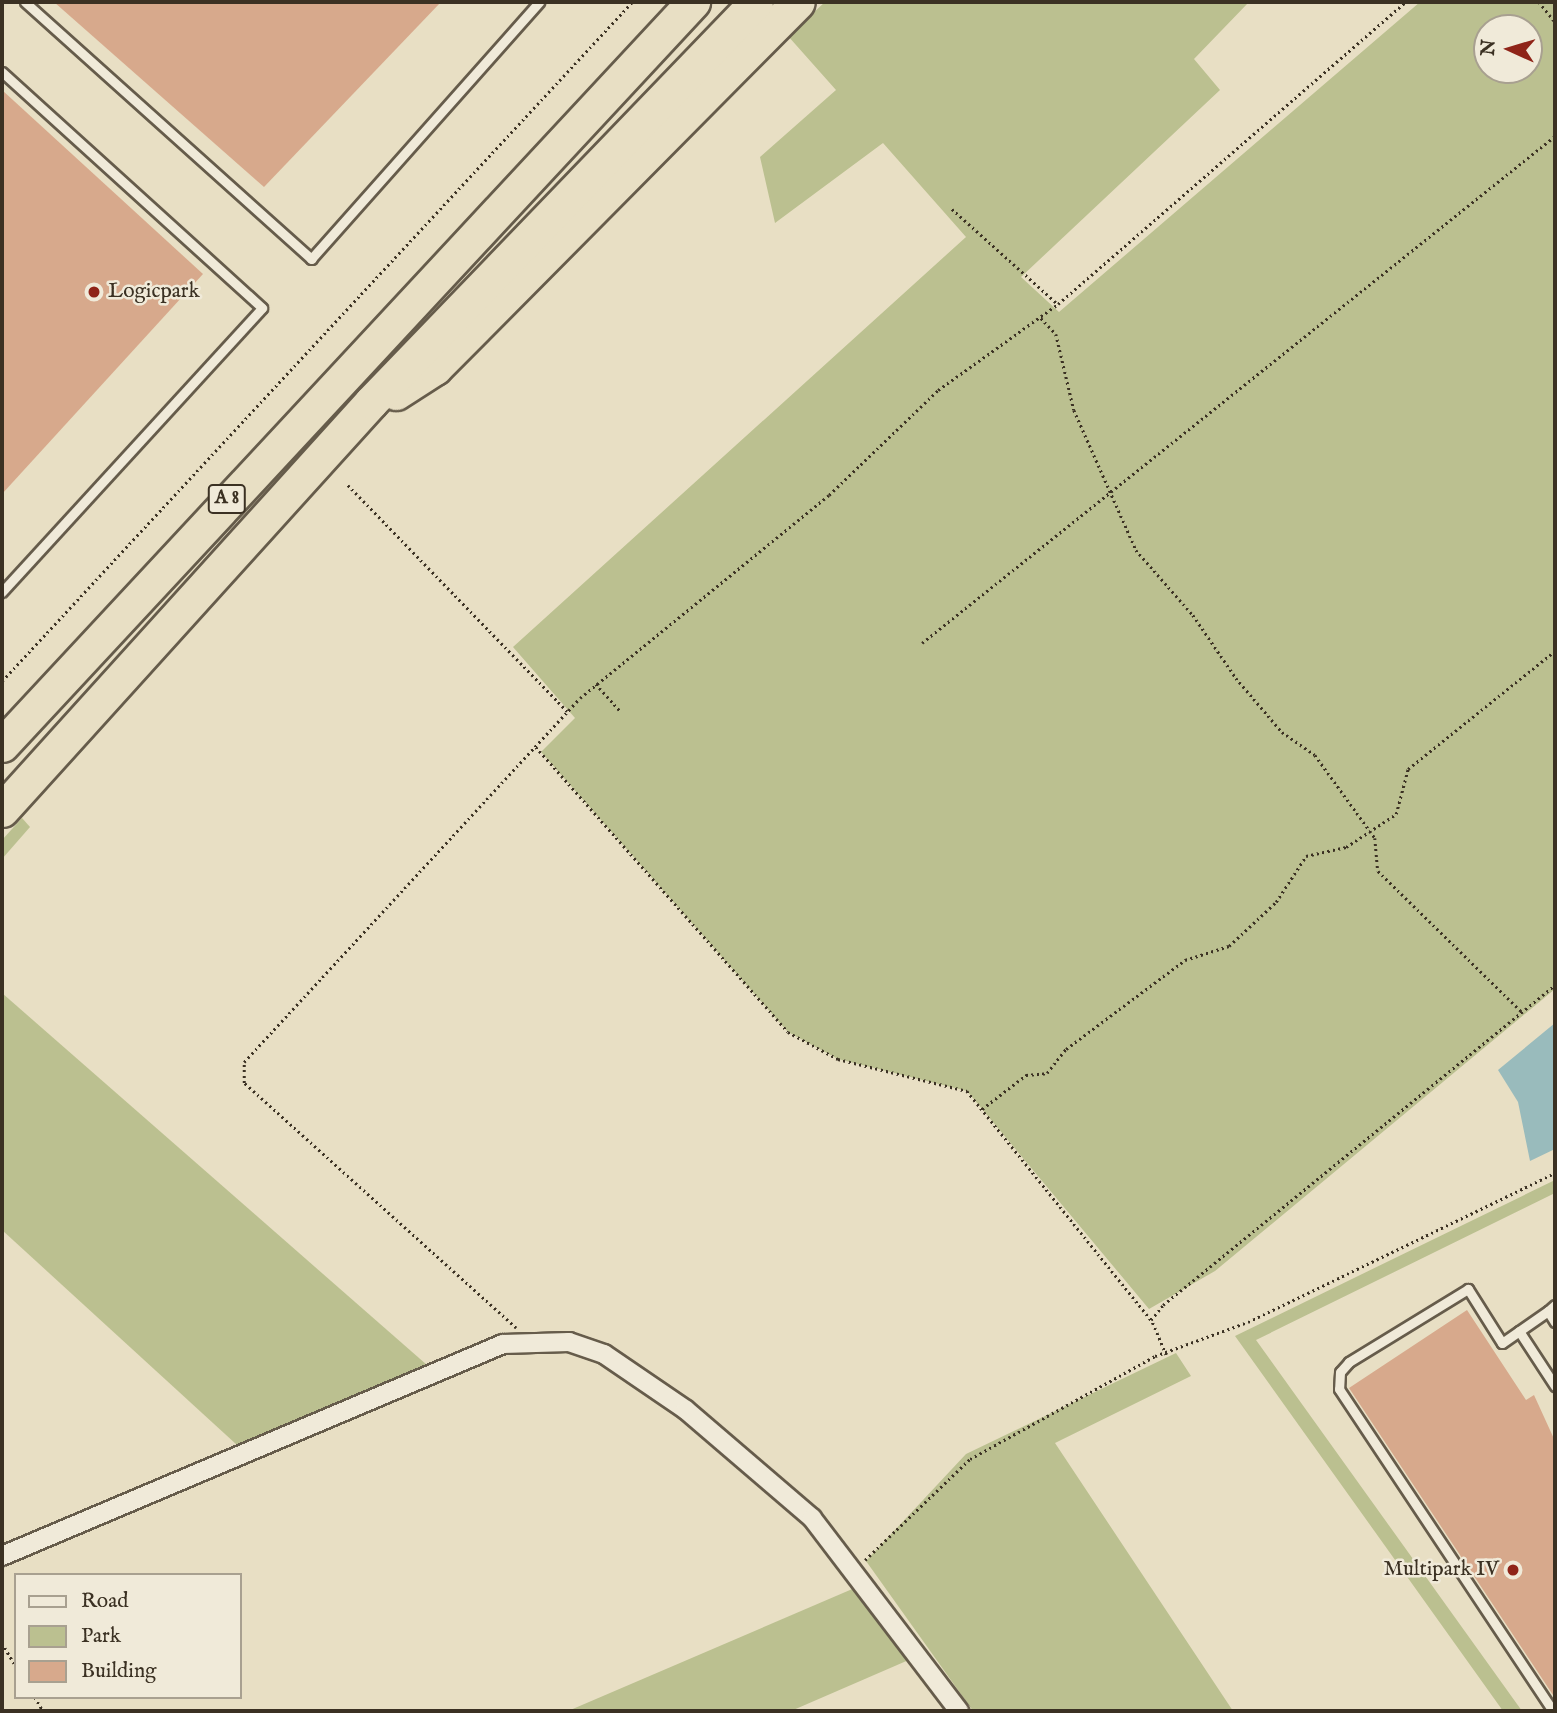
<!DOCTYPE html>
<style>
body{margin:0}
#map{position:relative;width:1557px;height:1713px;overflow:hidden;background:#e8dfc4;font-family:"IM FELL English",serif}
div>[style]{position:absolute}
.green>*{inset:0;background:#bbc090}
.water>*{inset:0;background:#99bbbc}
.building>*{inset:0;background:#d7a98c}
.path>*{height:2.5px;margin-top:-1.25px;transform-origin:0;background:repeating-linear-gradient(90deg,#3b3123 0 2px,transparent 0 5.5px)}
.roads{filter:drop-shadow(2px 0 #665c4b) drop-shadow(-2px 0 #665c4b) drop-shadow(0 2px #665c4b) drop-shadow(0 -2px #665c4b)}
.lane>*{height:9px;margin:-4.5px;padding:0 4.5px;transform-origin:4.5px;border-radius:4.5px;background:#f0ead9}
.street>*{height:18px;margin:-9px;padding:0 9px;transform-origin:9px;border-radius:9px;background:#f0ead9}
.highway>*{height:33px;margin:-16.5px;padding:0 16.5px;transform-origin:16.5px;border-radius:16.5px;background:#e8dfc4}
.dots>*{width:19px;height:19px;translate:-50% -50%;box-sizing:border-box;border:4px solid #f0ead9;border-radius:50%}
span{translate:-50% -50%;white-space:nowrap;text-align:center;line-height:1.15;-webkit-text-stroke:5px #f0ead9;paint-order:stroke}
.shield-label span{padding:2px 5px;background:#f0ead9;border:2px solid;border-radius:5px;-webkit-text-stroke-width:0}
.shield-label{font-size:19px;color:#3b3123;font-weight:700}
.poi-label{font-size:21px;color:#3b3123}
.left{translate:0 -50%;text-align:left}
.right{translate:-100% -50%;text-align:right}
.frame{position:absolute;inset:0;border:4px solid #3b3123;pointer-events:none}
.legend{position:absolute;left:14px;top:1573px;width:228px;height:126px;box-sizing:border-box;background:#f0ead9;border:2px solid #a8a090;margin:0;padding:9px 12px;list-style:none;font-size:21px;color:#3b3123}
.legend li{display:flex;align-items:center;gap:14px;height:35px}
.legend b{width:35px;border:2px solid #a8a090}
.north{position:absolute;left:1473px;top:14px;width:70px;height:70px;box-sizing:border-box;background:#f0ead9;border:2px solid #a8a090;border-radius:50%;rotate:274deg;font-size:19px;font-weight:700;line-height:28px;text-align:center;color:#3b3123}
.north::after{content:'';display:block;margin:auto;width:24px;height:32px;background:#8f2418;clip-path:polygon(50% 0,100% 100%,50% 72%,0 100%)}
</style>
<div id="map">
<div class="green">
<div style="clip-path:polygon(evenodd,825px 2px,1249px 2px,1194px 59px,1220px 90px,1021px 277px,1059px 312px,1420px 2px,1555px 2px,1555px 989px,1215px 1271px,1149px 1309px,967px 1091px,838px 1059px,788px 1032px,541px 752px,575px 718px,513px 647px,966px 237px,883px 143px,775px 223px,760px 157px,836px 90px,788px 36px,825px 2px,1487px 28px,1529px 28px,1529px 70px,1487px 70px,1487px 28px)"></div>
<div style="clip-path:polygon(22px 818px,30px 827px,2px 859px,2px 840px)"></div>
<div style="clip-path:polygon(2px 993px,427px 1365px,237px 1445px,2px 1230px)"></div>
<div style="clip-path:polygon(1555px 1180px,1555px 1193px,1256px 1340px,1522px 1711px,1503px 1711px,1235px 1336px)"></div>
<div style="clip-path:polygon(1176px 1353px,1191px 1376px,1055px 1443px,1233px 1711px,973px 1711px,866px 1561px,966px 1454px)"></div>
<div style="clip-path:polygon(857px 1587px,911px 1659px,791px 1711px,568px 1711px)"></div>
</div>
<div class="water">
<div style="clip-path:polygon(1555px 1023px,1555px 1149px,1530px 1161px,1518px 1102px,1498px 1070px)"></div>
</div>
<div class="building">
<div style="clip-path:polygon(54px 2px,441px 2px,264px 187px)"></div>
<div style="clip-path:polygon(2px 90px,203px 274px,2px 494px)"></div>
<div style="clip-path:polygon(1467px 1310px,1526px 1400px,1534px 1395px,1555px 1441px,1555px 1698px,1349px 1388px)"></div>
</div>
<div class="path">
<div style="left:1539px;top:2px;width:26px;rotate:51deg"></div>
<div style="left:952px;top:209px;width:142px;rotate:41.9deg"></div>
<div style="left:1041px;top:318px;width:22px;rotate:47deg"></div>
<div style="left:1056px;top:334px;width:78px;rotate:76.7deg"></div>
<div style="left:1074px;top:410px;width:153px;rotate:66.1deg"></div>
<div style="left:1136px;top:550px;width:86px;rotate:48.8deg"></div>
<div style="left:1193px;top:615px;width:76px;rotate:55.7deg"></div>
<div style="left:1236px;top:678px;width:71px;rotate:49.6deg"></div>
<div style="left:1282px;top:732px;width:40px;rotate:34.9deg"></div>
<div style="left:1315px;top:755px;width:102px;rotate:54.1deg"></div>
<div style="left:1375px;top:838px;width:33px;rotate:85deg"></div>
<div style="left:1378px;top:871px;width:202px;rotate:44.4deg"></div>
<div style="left:348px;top:485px;width:315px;rotate:45.9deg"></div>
<div style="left:922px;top:643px;width:811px;rotate:-38.69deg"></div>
<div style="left:2px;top:681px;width:926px;rotate:-47.14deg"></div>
<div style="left:596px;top:684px;width:38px;rotate:48deg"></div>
<div style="left:536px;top:747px;width:380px;rotate:48.5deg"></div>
<div style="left:788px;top:1032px;width:57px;rotate:28.4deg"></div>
<div style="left:838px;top:1059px;width:133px;rotate:13.9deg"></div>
<div style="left:967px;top:1091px;width:294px;rotate:51.2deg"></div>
<div style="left:982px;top:1109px;width:56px;rotate:-37.7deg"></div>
<div style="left:1026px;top:1075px;width:21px;rotate:-5deg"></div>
<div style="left:1047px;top:1073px;width:31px;rotate:-52deg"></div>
<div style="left:1066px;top:1049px;width:149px;rotate:-36.8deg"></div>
<div style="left:1185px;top:960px;width:46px;rotate:-17.7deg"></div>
<div style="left:1229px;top:946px;width:64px;rotate:-43.1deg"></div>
<div style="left:1276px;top:902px;width:55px;rotate:-56.9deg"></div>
<div style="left:1306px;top:856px;width:41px;rotate:-12.7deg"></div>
<div style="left:1346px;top:847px;width:60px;rotate:-33.4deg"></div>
<div style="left:1396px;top:814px;width:47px;rotate:-75.1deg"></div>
<div style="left:1408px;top:769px;width:189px;rotate:-38.8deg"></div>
<div style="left:516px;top:1328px;width:366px;rotate:-138deg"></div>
<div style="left:244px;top:1083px;width:21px;rotate:-90deg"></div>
<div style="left:244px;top:1062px;width:495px;rotate:-47.3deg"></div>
<div style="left:580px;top:698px;width:321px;rotate:-39.2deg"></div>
<div style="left:829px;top:495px;width:151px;rotate:-43.9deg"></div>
<div style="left:938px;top:390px;width:148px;rotate:-35.6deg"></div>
<div style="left:1058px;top:304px;width:461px;rotate:-41deg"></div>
<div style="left:1166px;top:1355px;width:38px;rotate:-113deg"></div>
<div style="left:1151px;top:1320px;width:19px;rotate:-51deg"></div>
<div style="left:1163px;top:1305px;width:506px;rotate:-39.23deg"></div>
<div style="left:865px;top:1560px;width:146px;rotate:-43.9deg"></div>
<div style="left:970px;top:1459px;width:212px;rotate:-29.1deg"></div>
<div style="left:1155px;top:1356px;width:99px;rotate:-20.1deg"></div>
<div style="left:1248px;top:1322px;width:341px;rotate:-25.9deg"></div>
<div style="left:2px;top:1643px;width:27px;rotate:59deg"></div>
<div style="left:35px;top:1697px;width:16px;rotate:60deg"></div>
</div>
<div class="roads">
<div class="lane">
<div style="left:25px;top:2px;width:385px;rotate:41.9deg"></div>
<div style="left:311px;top:259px;width:344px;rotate:-48.4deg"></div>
<div style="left:2px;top:72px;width:351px;rotate:42.2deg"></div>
<div style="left:262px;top:308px;width:385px;rotate:132.5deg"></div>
<div style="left:1555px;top:1305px;width:9px;rotate:139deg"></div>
<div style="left:1548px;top:1311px;width:13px;rotate:58deg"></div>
<div style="left:1548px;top:1311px;width:56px;rotate:145.2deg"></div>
<div style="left:1502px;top:1343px;width:64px;rotate:-122.2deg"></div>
<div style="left:1468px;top:1289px;width:140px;rotate:148.5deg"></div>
<div style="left:1349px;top:1362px;width:13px;rotate:132deg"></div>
<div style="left:1340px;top:1372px;width:17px;rotate:93deg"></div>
<div style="left:1339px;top:1389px;width:387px;rotate:56.4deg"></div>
<div style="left:1519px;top:1331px;width:66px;rotate:56.8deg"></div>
</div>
<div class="street">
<div style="left:2px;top:1556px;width:544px;rotate:-22.94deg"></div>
<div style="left:503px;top:1344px;width:66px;rotate:-1.7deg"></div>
<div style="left:569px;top:1342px;width:37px;rotate:19deg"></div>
<div style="left:604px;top:1354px;width:99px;rotate:34.3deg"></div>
<div style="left:686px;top:1410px;width:166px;rotate:40.6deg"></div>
<div style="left:812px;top:1518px;width:243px;rotate:52.7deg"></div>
</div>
<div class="highway">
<div style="left:396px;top:393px;width:46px;rotate:-32.7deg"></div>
<div style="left:435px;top:368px;width:515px;rotate:-45.24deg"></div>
<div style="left:2px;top:745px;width:1015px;rotate:-47.08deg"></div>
<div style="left:2px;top:810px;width:550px;rotate:-47.87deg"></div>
<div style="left:371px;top:402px;width:555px;rotate:-46.09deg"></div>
</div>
</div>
<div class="dots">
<div style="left:94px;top:292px;background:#8f2418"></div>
<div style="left:1513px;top:1570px;background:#8f2418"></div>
</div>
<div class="shield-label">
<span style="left:227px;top:499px">A 8</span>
</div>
<div class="poi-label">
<span class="left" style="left:108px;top:292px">Logicpark</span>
<span class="right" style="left:1499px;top:1570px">Multipark IV</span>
</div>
<div class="frame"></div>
<ul class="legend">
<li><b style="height:9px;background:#f0ead9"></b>Road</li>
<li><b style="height:19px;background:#bbc090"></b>Park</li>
<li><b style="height:19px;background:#d7a98c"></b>Building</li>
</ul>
<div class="north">N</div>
</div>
